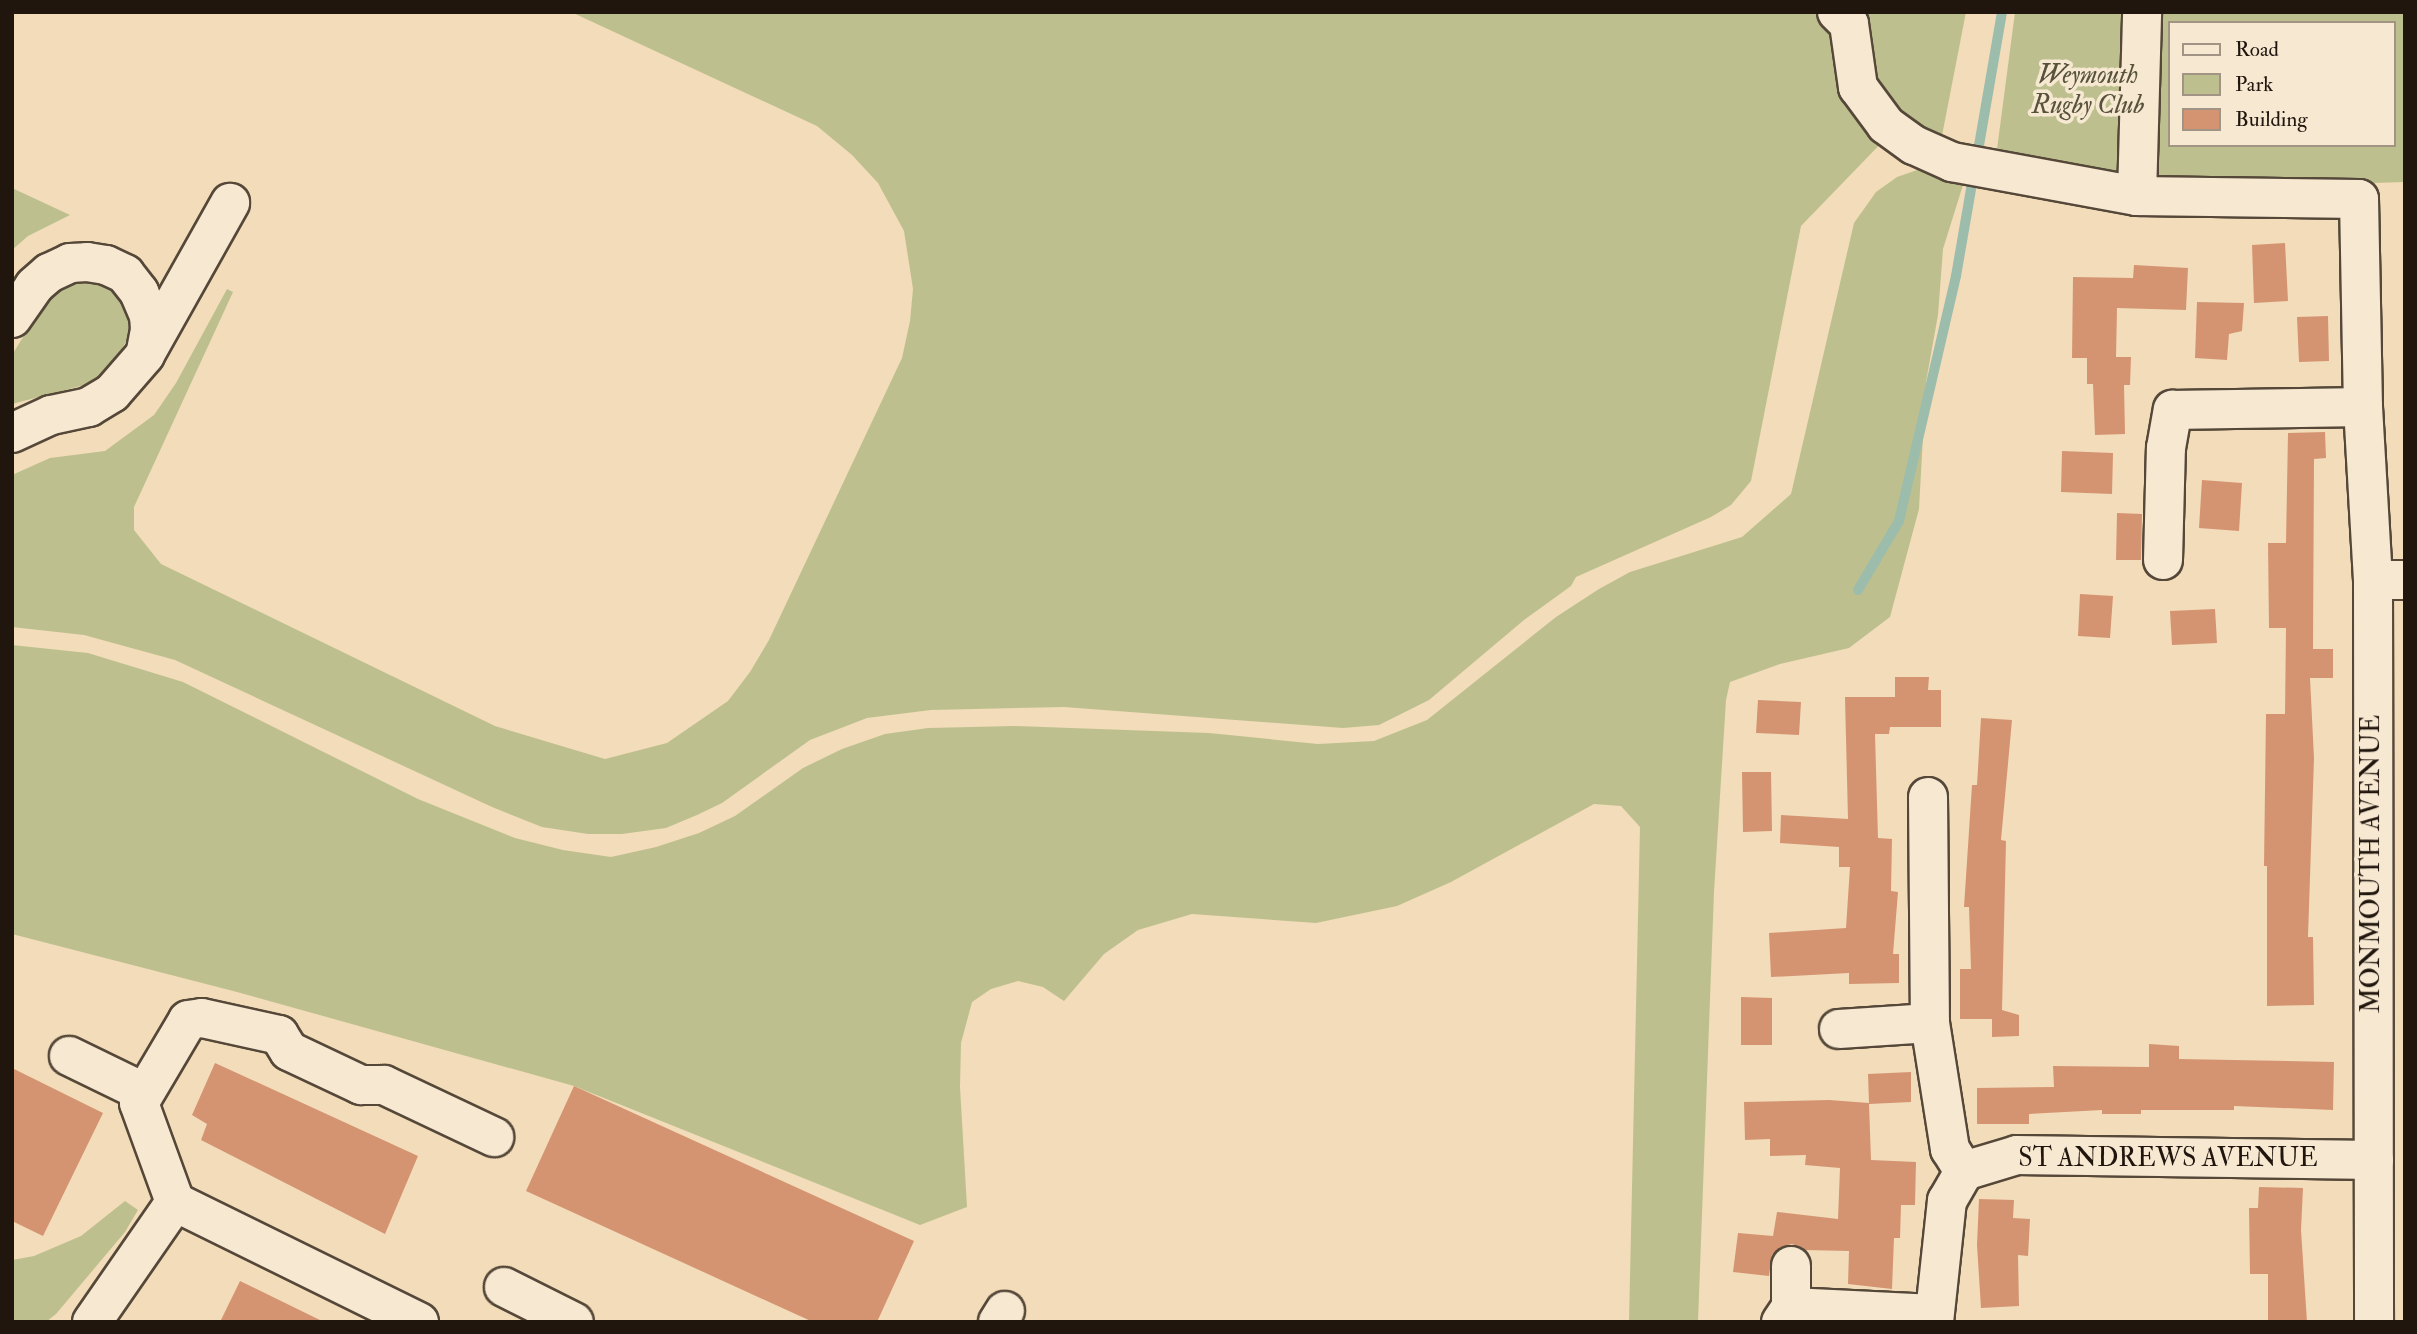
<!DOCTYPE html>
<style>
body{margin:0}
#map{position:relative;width:2417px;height:1334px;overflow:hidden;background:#f3dcb9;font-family:"IM FELL Double Pica",serif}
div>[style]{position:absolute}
.green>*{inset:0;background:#bdc08e}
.stream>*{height:10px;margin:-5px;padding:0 5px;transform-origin:5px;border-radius:5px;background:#9cbcac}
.building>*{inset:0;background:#d49472}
.roads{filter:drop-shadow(2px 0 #554839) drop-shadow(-2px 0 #554839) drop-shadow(0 2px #554839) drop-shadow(0 -2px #554839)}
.minor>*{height:38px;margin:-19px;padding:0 19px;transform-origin:19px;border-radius:19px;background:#f7e8d2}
span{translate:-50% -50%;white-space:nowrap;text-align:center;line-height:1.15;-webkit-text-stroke:7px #f7e8d2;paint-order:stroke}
.park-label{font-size:26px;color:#57523b;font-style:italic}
.street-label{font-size:26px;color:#20160e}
.frame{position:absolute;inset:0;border:14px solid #20160e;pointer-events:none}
.legend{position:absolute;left:2168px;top:21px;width:228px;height:126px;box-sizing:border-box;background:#f7e8d2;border:2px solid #a19484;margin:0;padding:9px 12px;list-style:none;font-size:21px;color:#20160e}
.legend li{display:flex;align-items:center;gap:14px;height:35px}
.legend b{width:35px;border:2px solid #a19484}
</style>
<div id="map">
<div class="green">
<div style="clip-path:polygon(571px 12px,1966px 12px,1940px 146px,1890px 134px,1801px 226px,1751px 481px,1731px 505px,1711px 517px,1576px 577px,1571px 586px,1524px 620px,1429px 700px,1379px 725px,1343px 728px,1064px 707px,931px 710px,867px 718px,810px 740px,722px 803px,697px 815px,666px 828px,622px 834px,588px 834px,542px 827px,492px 807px,175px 660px,84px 635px,12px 627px,12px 475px,50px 458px,105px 451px,154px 415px,176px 383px,227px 289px,233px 292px,134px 507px,134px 530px,161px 564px,495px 726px,605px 759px,667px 743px,728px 701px,750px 672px,769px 640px,902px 358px,910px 321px,913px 289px,904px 231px,878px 183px,852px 155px,817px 126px)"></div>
<div style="clip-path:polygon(evenodd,2015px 12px,2405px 12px,2405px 182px,2209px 188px,1996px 157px,2015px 12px,2170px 23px,2394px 23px,2394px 145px,2170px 145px,2170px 23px)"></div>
<div style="clip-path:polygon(1923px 168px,1967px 172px,1943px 249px,1938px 315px,1926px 382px,1919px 509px,1890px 617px,1849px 648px,1780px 664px,1730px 682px,1726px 700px,1714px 892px,1698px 1322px,1629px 1322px,1640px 827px,1621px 806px,1594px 804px,1451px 882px,1397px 906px,1316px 923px,1192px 914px,1138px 930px,1104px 954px,1064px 1001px,1043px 987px,1018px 981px,991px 989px,972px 1002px,961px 1043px,960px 1087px,967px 1207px,920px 1225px,574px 1086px,237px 992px,12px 934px,12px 645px,88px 653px,183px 682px,418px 799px,515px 838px,563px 850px,611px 857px,656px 847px,699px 833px,735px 816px,803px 768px,842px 749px,885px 734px,928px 728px,1014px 726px,1209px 733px,1318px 744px,1374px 741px,1427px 720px,1556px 617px,1599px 589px,1630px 572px,1742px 537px,1791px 494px,1854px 223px,1876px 192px,1897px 177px)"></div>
<div style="clip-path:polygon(12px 188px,70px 215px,28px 236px,12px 250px)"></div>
<div style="clip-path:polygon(82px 278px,111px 287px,129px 312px,130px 333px,117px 359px,96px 382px,12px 404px,12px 355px,50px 293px)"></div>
<div style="clip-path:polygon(125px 1201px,138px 1210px,125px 1232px,56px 1314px,46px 1322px,12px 1322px,12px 1260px,34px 1256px,81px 1236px)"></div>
</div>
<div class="stream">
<div style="left:1977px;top:157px;width:147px;rotate:-80.2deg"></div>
<div style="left:1858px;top:590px;width:80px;rotate:-59.3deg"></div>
<div style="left:1899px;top:521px;width:252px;rotate:-76.9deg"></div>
<div style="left:1956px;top:276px;width:106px;rotate:-80.2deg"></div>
</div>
<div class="building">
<div style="clip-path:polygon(2285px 243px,2288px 301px,2254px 303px,2252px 245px)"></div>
<div style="clip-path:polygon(2134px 265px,2188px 268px,2186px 310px,2117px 308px,2116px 357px,2131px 357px,2130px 385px,2124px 385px,2125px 434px,2095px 435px,2093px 384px,2087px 384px,2087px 358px,2072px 358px,2073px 277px,2133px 278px)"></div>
<div style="clip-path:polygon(2197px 302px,2244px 303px,2242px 331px,2229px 334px,2227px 360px,2195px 358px)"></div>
<div style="clip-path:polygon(2328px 316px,2329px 361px,2299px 362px,2297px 317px)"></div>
<div style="clip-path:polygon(2325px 432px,2326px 458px,2314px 459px,2313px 649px,2333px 649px,2333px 678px,2310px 678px,2314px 758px,2308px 937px,2313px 937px,2314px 1005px,2267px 1006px,2267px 866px,2264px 866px,2266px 714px,2285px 714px,2286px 628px,2269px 628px,2268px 543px,2286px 543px,2288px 433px)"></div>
<div style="clip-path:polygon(2062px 451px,2113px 453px,2112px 494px,2061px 492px)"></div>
<div style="clip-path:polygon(2202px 480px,2242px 483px,2239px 531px,2199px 528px)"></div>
<div style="clip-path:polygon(2117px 513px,2142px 514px,2141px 560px,2116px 560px)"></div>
<div style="clip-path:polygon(2080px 594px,2113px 596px,2110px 638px,2078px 636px)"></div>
<div style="clip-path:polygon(2215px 609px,2217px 643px,2172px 645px,2170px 611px)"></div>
<div style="clip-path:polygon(1895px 677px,1929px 677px,1928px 690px,1941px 690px,1941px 727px,1890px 727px,1889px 734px,1875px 734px,1878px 838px,1892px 839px,1891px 891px,1898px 892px,1893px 954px,1899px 954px,1899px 983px,1849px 984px,1849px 973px,1771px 977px,1769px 933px,1846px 928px,1850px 867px,1839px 867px,1839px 847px,1780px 843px,1781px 815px,1848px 819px,1845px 697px,1895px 697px)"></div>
<div style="clip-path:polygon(1758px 700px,1801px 702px,1799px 735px,1756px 733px)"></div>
<div style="clip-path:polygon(1981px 718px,2012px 720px,2001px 840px,2006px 841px,2002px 1010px,2019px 1015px,2019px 1036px,1992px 1037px,1992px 1019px,1960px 1019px,1960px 969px,1971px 969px,1969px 907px,1964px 907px,1972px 785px,1977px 785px)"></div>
<div style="clip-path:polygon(1742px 772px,1771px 772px,1772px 831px,1743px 832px)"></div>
<div style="clip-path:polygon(1741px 997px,1772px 998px,1772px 1045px,1741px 1045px)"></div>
<div style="clip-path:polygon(2149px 1044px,2179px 1046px,2179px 1059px,2334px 1062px,2333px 1110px,2234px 1106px,2234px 1110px,2141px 1110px,2141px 1114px,2102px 1114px,2102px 1110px,2029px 1114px,2029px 1124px,1977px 1124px,1977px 1088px,2054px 1087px,2053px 1066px,2149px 1067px)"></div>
<div style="clip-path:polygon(215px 1063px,418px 1156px,385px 1234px,201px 1140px,207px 1124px,192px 1115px)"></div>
<div style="clip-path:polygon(12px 1068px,103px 1113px,43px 1236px,12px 1221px)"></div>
<div style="clip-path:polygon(1911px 1072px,1911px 1102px,1869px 1104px,1871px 1160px,1916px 1162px,1915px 1205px,1901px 1205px,1900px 1238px,1894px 1238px,1892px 1289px,1848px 1284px,1849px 1251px,1805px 1250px,1792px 1244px,1781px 1247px,1772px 1255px,1769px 1276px,1733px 1272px,1738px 1233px,1773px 1236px,1777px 1212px,1838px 1219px,1840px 1168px,1805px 1165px,1806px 1155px,1770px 1156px,1770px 1139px,1745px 1140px,1744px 1102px,1829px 1100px,1869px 1103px,1868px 1074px)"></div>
<div style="clip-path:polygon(574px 1086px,914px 1241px,877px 1322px,813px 1322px,526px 1191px)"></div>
<div style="clip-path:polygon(2259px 1187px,2303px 1188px,2301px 1230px,2307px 1322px,2268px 1322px,2268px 1274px,2250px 1274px,2249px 1208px,2258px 1208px)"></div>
<div style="clip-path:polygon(1979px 1199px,2014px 1200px,2013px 1218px,2030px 1219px,2028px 1256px,2018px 1255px,2019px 1306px,1981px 1308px,1977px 1245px)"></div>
<div style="clip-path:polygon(240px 1281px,324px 1322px,220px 1322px)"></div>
</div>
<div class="roads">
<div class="minor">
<div style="left:1837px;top:12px;width:17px;rotate:45deg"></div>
<div style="left:1849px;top:24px;width:64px;rotate:81.9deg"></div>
<div style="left:1858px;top:87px;width:47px;rotate:53.6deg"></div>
<div style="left:1886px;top:125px;width:34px;rotate:36deg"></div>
<div style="left:1914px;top:145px;width:42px;rotate:24.1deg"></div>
<div style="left:1952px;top:162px;width:188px;rotate:10.4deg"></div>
<div style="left:2137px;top:196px;width:222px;rotate:0.8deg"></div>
<div style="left:2359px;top:199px;width:208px;rotate:88.9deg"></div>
<div style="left:2363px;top:407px;width:173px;rotate:86.7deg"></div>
<div style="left:2373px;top:580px;width:742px;rotate:89.92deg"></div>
<div style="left:2137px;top:196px;width:184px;rotate:-88.4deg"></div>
<div style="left:12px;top:318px;width:39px;rotate:-55deg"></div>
<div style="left:34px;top:286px;width:20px;rotate:-41deg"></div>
<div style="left:49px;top:273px;width:23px;rotate:-25deg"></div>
<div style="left:70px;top:263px;width:17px;rotate:-3deg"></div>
<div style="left:87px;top:262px;width:19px;rotate:9deg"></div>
<div style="left:106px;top:265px;width:21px;rotate:25deg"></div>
<div style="left:125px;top:274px;width:23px;rotate:52deg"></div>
<div style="left:139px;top:292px;width:25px;rotate:67deg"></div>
<div style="left:149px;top:315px;width:15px;rotate:86deg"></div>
<div style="left:150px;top:330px;width:25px;rotate:101deg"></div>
<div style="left:145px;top:355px;width:50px;rotate:131deg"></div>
<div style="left:112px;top:393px;width:27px;rotate:149deg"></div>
<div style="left:89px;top:407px;width:39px;rotate:168deg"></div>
<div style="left:51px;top:415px;width:43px;rotate:155.2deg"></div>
<div style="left:147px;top:351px;width:170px;rotate:-60.7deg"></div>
<div style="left:2163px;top:560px;width:112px;rotate:-88.5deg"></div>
<div style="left:2166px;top:448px;width:39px;rotate:-80deg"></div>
<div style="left:2173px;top:410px;width:190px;rotate:-0.9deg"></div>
<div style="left:2373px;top:580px;width:32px"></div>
<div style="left:1928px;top:797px;width:226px;rotate:89.5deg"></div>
<div style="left:1930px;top:1023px;width:128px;rotate:81deg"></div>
<div style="left:1950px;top:1149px;width:26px;rotate:58deg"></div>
<div style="left:1839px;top:1029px;width:91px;rotate:-3.8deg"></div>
<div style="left:69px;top:1056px;width:82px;rotate:25.9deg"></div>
<div style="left:175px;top:1202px;width:272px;rotate:26.2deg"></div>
<div style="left:1791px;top:1266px;width:41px;rotate:90deg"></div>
<div style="left:504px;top:1287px;width:78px;rotate:26.6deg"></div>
<div style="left:92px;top:1322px;width:146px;rotate:-55.3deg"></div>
<div style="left:175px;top:1202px;width:105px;rotate:-110deg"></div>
<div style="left:139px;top:1103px;width:96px;rotate:-59.4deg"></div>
<div style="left:188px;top:1020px;width:14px;rotate:-8deg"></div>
<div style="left:202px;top:1018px;width:79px;rotate:12.4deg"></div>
<div style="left:279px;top:1035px;width:19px;rotate:58deg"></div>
<div style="left:289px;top:1051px;width:80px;rotate:25.3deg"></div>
<div style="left:361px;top:1085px;width:23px"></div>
<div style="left:384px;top:1085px;width:122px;rotate:25.3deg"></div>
<div style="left:998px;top:1322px;width:13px;rotate:-58deg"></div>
<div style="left:1781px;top:1322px;width:18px;rotate:-56deg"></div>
<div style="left:1791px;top:1307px;width:143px;rotate:2.8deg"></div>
<div style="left:1934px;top:1322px;width:122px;rotate:-83.9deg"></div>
<div style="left:1947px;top:1201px;width:34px;rotate:-60deg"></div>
<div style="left:1964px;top:1171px;width:55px;rotate:-16.8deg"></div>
<div style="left:2017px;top:1155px;width:357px;rotate:0.8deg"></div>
</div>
</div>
<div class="park-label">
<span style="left:2088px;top:91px">Weymouth<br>Rugby Club</span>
</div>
<div class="street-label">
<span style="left:2372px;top:864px;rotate:-90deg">MONMOUTH AVENUE</span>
<span style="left:2168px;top:1159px">ST ANDREWS AVENUE</span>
</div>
<div class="frame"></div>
<ul class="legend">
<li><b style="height:9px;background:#f7e8d2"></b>Road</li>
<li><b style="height:19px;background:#bdc08e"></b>Park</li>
<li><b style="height:19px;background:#d49472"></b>Building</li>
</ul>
</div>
